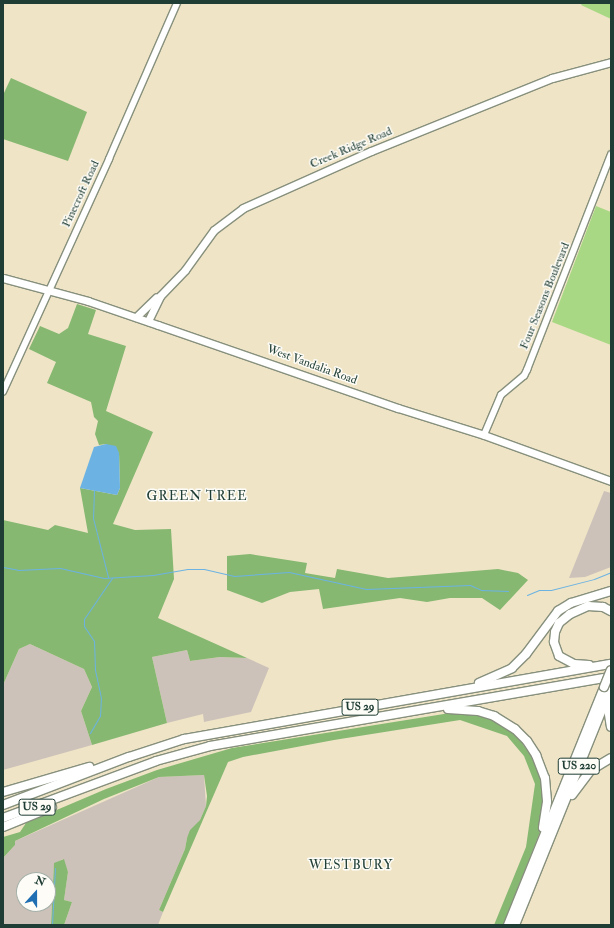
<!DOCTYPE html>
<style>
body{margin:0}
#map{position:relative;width:614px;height:928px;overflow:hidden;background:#efe4c6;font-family:"IM FELL Double Pica",serif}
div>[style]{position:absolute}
.industrial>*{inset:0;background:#cdc2b9}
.green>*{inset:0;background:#a9d885}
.forest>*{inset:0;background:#86b872}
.water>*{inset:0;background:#6cb3e3}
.stream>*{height:1px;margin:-0.5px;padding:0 0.5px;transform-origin:0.5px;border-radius:0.5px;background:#6cb3e3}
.roads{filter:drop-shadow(1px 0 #87907d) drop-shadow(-1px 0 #87907d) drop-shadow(0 1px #87907d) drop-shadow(0 -1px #87907d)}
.minor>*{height:5.5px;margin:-2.75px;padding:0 2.75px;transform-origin:2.75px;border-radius:2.75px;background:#fff}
.major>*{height:7px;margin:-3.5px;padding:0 3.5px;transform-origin:3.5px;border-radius:3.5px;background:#fff}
.highway>*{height:8px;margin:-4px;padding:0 4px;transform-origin:4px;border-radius:4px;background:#fff}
.bridges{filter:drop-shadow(1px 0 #87907d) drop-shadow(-1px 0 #87907d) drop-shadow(0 1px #87907d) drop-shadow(0 -1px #87907d)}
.highway-bridge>*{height:8px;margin:-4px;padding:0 4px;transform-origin:4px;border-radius:4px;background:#fff}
span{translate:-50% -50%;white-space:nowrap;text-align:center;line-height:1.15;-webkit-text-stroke:3px #fdfcf7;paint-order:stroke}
.shield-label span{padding:1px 3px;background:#fdfcf7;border:1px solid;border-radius:3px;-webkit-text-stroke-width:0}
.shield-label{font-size:11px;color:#1f3d34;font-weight:700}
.street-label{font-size:12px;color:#1f3d34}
.neighbourhood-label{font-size:13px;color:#1f3d34;letter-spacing:1px}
.frame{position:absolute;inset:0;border:4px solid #1f3d34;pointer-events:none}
.north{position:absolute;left:16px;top:872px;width:40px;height:40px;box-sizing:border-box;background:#fdfcf7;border:1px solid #a4b0a9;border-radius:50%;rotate:21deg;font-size:11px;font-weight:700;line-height:16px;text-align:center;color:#1f3d34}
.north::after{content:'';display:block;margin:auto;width:14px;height:18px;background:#1f6fb2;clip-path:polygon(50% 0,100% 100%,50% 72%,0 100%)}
</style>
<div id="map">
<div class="industrial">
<div style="clip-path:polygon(604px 491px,611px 493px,611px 567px,585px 577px,569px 578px)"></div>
<div style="clip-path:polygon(30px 644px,84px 669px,92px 687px,81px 711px,92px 745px,3px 770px,3px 685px,19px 649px)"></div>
<div style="clip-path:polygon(187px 650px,190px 661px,220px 657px,247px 658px,269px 668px,251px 712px,204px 722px,203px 714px,167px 723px,152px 657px)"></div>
<div style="clip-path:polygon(evenodd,204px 775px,206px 806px,200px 820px,187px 838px,185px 849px,159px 910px,163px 912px,158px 925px,64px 925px,72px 902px,64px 900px,68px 872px,63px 859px,54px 864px,51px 925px,3px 925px,3px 858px,15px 845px,15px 841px,159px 777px,204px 775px,24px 880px,48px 880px,48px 904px,24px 904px,24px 880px)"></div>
</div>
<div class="green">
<div style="clip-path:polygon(582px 3px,611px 3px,611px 19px,581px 5px)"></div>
<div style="clip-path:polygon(596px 206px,611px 212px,611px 345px,552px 322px)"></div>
</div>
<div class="forest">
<div style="clip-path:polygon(11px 78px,87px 112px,68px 161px,3px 139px,3px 95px)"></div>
<div style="clip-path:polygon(77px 304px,96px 310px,88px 334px,126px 346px,106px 411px,153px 432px,113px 524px,135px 530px,171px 529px,174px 579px,158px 618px,247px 658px,220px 657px,190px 661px,187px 650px,152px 657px,167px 723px,92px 745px,81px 711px,92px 687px,84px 669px,30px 644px,19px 649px,3px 685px,3px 520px,48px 530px,55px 525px,88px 533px,80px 488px,117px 495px,120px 488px,119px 453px,106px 444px,99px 445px,95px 434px,98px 421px,94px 417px,91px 402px,47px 383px,56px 362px,29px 349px,40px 326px,59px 334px,68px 328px)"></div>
<div style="clip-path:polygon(250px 554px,307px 563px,305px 573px,335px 578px,337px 569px,388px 578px,498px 569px,518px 573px,528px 580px,500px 610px,482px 598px,450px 598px,427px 602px,400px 598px,323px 609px,319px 589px,290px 592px,262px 603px,227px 590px,227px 556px)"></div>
<div style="clip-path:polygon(450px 713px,479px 714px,493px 719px,514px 732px,537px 764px,544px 790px,540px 832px,503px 925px,494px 925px,526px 847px,535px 784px,524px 756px,507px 736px,460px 720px,334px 740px,243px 757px,228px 762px,163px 912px,159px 910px,185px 849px,187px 838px,190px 830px,200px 820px,206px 806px,207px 796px,204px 775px,159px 777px,104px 799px,15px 841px,15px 845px,3px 858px,3px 837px,20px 832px,26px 823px,106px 789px,157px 770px,232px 748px)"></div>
<div style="clip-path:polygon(64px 859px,68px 872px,64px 900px,72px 902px,64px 925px,51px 925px,54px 863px)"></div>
</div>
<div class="water">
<div style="clip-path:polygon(106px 444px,116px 446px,119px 453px,120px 488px,117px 495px,80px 488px,94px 447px)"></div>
</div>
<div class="stream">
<div style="left:94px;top:490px;width:28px;rotate:92deg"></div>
<div style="left:93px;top:518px;width:61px;rotate:75.7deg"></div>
<div style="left:3px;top:567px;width:15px;rotate:11deg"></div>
<div style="left:18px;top:570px;width:42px;rotate:-2.7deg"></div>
<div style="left:60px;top:568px;width:45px;rotate:12.8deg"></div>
<div style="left:104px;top:578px;width:49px;rotate:-3.5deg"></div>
<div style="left:153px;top:575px;width:35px;rotate:-10deg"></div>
<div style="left:187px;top:569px;width:17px"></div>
<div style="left:204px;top:569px;width:31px;rotate:13deg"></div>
<div style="left:234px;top:576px;width:55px;rotate:-4.2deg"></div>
<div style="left:289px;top:572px;width:79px;rotate:12.4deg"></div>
<div style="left:366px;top:589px;width:104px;rotate:-2.2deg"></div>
<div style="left:470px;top:585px;width:12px;rotate:24deg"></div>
<div style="left:481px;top:590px;width:27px;rotate:2deg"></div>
<div style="left:527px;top:595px;width:13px;rotate:-23deg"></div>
<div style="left:539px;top:590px;width:12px"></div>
<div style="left:551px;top:590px;width:44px;rotate:-14.3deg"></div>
<div style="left:594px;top:579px;width:18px;rotate:-22deg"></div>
<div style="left:90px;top:733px;width:20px;rotate:-60deg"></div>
<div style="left:100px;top:716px;width:18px;rotate:-87deg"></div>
<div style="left:101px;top:698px;width:30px;rotate:-102deg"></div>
<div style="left:95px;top:669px;width:28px;rotate:-92deg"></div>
<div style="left:94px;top:641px;width:18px;rotate:-124deg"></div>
<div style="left:84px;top:626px;width:7px;rotate:-90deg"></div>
<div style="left:84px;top:619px;width:50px;rotate:-55.7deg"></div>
<div style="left:52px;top:925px;width:57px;rotate:-87deg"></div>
</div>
<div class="roads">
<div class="minor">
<div style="left:3px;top:392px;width:256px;rotate:-65.5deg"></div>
<div style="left:109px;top:159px;width:170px;rotate:-66.4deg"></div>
<div style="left:484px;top:435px;width:43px;rotate:-67deg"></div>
<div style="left:501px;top:395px;width:30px;rotate:-40deg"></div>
<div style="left:524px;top:376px;width:7px;rotate:-63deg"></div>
<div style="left:527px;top:370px;width:231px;rotate:-68.7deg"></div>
</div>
<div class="major">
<div style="left:3px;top:278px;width:88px;rotate:15.1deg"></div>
<div style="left:88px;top:301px;width:74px;rotate:18.9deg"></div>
<div style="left:158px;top:325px;width:254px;rotate:19.1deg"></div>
<div style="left:398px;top:408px;width:90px;rotate:17.4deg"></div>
<div style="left:484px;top:435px;width:135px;rotate:19.9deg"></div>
<div style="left:136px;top:317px;width:28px;rotate:-44deg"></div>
<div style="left:148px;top:321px;width:28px;rotate:-64deg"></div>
<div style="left:160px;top:296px;width:36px;rotate:-46deg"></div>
<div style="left:185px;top:270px;width:49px;rotate:-54.1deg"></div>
<div style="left:214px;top:230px;width:36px;rotate:-37deg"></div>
<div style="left:243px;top:208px;width:140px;rotate:-24deg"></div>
<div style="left:371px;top:151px;width:195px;rotate:-22deg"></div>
<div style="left:552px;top:78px;width:61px;rotate:-15.2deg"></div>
</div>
<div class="highway">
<div style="left:589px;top:665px;width:15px;rotate:-176deg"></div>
<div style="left:574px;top:664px;width:17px;rotate:-152deg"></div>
<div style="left:559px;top:656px;width:15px;rotate:-110deg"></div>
<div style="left:554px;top:642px;width:10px;rotate:-84deg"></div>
<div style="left:555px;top:632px;width:10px;rotate:-66deg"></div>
<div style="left:559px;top:623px;width:14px;rotate:-39deg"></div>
<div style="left:570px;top:614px;width:20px;rotate:-24deg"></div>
<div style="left:588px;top:606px;width:15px;rotate:4deg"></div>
<div style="left:603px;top:607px;width:9px;rotate:27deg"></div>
<div style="left:479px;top:683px;width:36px;rotate:-24deg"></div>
<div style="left:512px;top:668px;width:20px;rotate:-45deg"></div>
<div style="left:526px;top:654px;width:54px;rotate:-53.3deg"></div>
<div style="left:558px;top:611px;width:15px;rotate:-32deg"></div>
<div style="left:571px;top:603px;width:42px;rotate:-16.7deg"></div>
<div style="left:607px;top:702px;width:25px;rotate:81deg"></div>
<div style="left:448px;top:709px;width:30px;rotate:4deg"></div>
<div style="left:478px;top:711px;width:17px;rotate:17deg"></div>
<div style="left:494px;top:716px;width:25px;rotate:32deg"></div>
<div style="left:515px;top:729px;width:17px;rotate:45deg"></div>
<div style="left:527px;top:741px;width:17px;rotate:57deg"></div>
<div style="left:536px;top:755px;width:25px;rotate:69deg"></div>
<div style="left:545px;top:778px;width:24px;rotate:85deg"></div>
<div style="left:547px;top:802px;width:26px;rotate:99deg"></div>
<div style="left:3px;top:792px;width:90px;rotate:-16.2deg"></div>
<div style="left:572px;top:795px;width:31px;rotate:-53deg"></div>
<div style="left:591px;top:770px;width:23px;rotate:-31deg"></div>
<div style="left:3px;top:805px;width:135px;rotate:-20.9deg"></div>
<div style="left:129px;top:757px;width:58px;rotate:-18.1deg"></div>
<div style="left:184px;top:739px;width:434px;rotate:-10deg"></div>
<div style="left:3px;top:818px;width:163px;rotate:-20.4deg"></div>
<div style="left:156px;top:761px;width:56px;rotate:-15.5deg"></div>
<div style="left:210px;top:746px;width:407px;rotate:-9.8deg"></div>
<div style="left:3px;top:827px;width:53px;rotate:-22.2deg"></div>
<div style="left:508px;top:925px;width:257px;rotate:-68deg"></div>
<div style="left:515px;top:925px;width:257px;rotate:-68deg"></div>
</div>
</div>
<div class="bridges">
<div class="highway-bridge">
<div style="left:604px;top:687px;width:18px;rotate:-68deg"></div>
</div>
</div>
<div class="shield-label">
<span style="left:360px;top:707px">US 29</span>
<span style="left:579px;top:766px">US 220</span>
<span style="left:37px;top:807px">US 29</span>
</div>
<div class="street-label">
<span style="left:351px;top:148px;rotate:-23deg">Creek Ridge Road</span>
<span style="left:81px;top:194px;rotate:-65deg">Pinecroft Road</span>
<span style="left:545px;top:296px;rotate:-68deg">Four Seasons Boulevard</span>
<span style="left:312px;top:365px;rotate:20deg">West Vandalia Road</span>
</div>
<div class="neighbourhood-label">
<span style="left:197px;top:496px">GREEN TREE</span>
<span style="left:351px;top:865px">WESTBURY</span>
</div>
<div class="frame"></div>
<div class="north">N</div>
</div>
